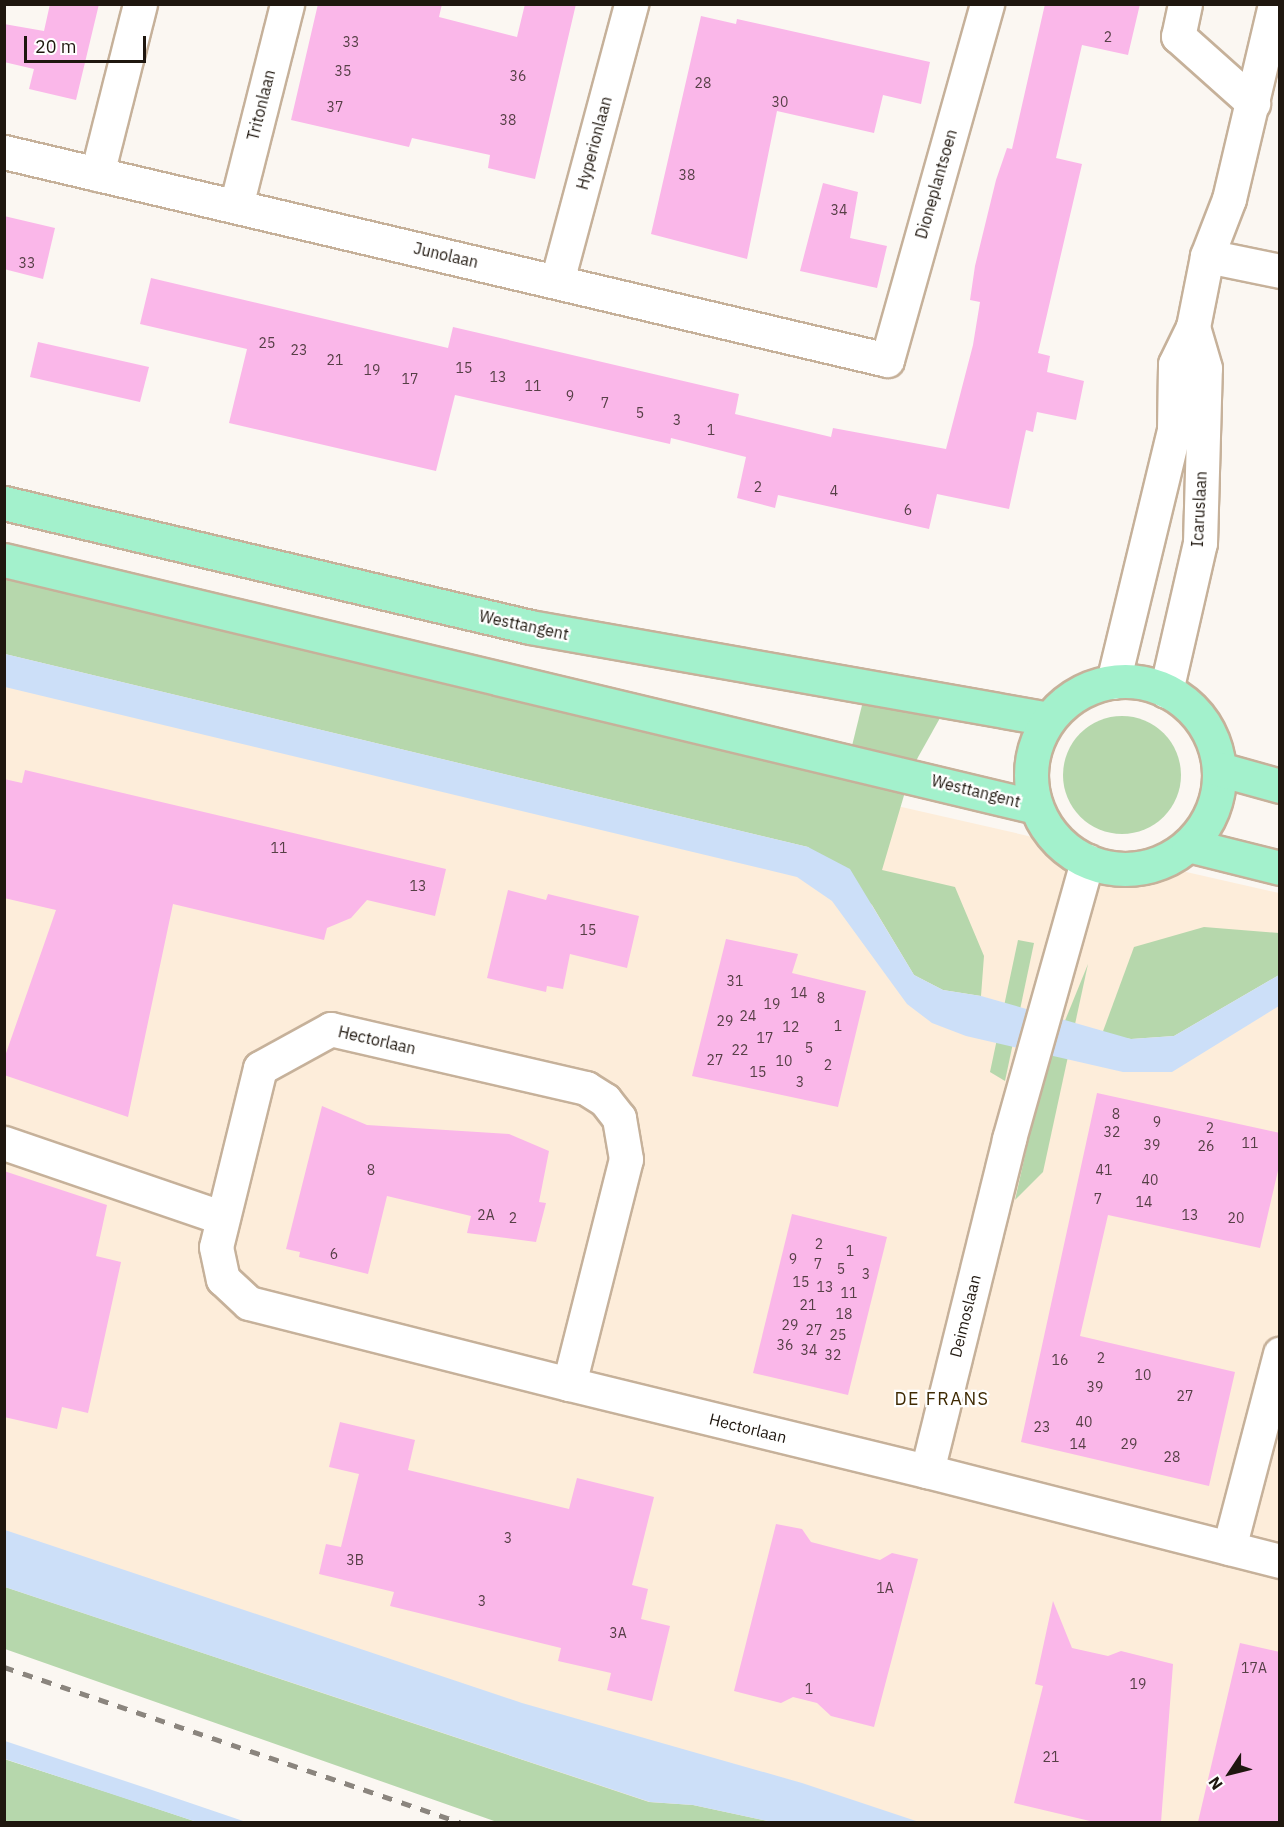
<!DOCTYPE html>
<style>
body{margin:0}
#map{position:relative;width:1284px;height:1827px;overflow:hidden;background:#fbf7f2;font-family:"IBM Plex Sans",sans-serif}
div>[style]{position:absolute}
.built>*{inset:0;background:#fdedda}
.green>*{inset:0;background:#b6d7ac}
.round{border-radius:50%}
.water>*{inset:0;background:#ccdff8}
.building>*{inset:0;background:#fab7e9}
.roads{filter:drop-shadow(2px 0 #c6b19a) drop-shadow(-2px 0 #c6b19a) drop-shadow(0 2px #c6b19a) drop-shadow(0 -2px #c6b19a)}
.minor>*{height:33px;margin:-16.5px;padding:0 16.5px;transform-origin:16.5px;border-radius:16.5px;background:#fff}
.major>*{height:33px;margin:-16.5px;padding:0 16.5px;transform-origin:16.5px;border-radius:16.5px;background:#a3f1cc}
.major>.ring{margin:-16.5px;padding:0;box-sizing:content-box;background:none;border:33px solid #a3f1cc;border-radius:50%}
.rail>*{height:4.5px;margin-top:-2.25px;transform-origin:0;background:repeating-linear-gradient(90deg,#8b857e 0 10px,transparent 0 20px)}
span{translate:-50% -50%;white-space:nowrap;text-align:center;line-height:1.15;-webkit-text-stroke:4.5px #fff;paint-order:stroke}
.number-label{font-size:14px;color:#563f46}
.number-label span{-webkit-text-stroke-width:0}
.street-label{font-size:16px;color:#1f170f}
.neighbourhood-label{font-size:18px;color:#402b04;letter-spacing:1.5px}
.frame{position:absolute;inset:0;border:6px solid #1f170f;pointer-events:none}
.north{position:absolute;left:1200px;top:1743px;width:60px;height:60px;-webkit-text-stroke:4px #fff;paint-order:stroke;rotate:235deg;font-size:16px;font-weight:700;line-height:24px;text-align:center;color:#1f170f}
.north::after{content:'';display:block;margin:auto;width:21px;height:27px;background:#1f170f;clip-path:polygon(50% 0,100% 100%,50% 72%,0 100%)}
.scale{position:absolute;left:24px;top:36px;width:122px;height:27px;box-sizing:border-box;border:3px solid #1f170f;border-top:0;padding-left:8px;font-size:18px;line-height:21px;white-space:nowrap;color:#1f170f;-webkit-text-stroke:4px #fff;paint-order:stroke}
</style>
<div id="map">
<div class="built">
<div style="clip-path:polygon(5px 603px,1279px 893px,1279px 1822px,554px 1822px,5px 1636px)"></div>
</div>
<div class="green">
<div style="clip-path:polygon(5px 571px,905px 792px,882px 870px,955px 887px,984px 956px,981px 996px,943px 990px,914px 975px,872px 905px,808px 847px,5px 654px)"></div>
<div style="clip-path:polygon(864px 697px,940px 718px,912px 768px,850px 754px)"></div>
<div class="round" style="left:1063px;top:716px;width:118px;height:118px"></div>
<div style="clip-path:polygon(1204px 927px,1279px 933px,1279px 975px,1174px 1036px,1131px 1039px,1102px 1034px,1134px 947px)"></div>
<div style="clip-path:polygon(1018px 940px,1034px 943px,1005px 1081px,990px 1072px)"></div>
<div style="clip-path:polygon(1088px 964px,1043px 1172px,1015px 1200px,1043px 1075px)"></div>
<div style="clip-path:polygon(5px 1587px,649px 1802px,693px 1805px,772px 1822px,497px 1822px,5px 1649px)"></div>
<div style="clip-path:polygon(4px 1759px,113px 1794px,197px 1822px,5px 1822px)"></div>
</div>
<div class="water">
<div style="clip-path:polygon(5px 654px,808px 847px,850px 869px,914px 975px,943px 990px,981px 996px,1131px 1039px,1174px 1036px,1279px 975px,1279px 1006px,1172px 1072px,1123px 1072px,966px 1036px,932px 1023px,907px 1004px,832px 901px,797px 877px,5px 687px)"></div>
<div style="clip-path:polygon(5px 1530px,522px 1703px,802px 1783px,919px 1822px,772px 1822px,693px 1805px,650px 1802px,5px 1587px)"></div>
<div style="clip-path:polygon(5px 1741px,152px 1790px,246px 1822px,197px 1822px,5px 1759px)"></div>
</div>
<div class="building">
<div style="clip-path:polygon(50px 4px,99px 4px,76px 100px,29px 89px,34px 69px,4px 62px,4px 24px,44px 31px)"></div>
<div style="clip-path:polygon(318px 4px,442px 4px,439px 17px,517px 37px,525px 4px,576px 4px,535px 179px,488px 168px,490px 155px,412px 138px,409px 147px,291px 120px)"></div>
<div style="clip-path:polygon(1045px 4px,1140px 4px,1128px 55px,1082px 45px,1056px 158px,1082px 164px,1038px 353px,1050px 356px,1047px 372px,1084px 381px,1076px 420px,1037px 412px,1033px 432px,1026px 430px,1009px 509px,937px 494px,929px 529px,778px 495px,775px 508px,737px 498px,746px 457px,671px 438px,670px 444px,455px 395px,436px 471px,229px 423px,247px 349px,140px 324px,151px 278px,448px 348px,453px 327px,739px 394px,735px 414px,831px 437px,833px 428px,946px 449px,973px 345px,980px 302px,970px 300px,975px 266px,996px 180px,1007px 148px,1012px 149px)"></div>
<div style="clip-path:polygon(701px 16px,736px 24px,737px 19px,930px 62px,921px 104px,883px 95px,874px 133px,777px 111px,747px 259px,651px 234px)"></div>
<div style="clip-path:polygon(823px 183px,858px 192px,850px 238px,887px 246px,877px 288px,800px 271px)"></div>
<div style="clip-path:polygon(4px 216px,55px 228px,43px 279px,4px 269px)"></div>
<div style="clip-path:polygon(38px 342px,149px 367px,140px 402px,30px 377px)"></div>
<div style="clip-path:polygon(25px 770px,446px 869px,435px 916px,367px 900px,351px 918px,327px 928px,324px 940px,173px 904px,128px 1117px,4px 1075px,4px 1059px,56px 910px,4px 898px,4px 779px,22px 783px)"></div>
<div style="clip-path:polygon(508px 890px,546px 900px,548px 894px,639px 916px,627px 968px,570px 954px,563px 989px,547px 986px,546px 992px,487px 978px)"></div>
<div style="clip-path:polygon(726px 939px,798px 954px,792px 973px,866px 991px,838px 1107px,692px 1076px)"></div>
<div style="clip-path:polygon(1097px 1093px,1280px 1133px,1280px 1162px,1260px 1248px,1108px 1215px,1080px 1336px,1235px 1372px,1209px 1486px,1021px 1442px)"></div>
<div style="clip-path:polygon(322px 1106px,367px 1125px,509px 1134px,549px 1151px,539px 1202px,546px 1203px,536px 1242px,467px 1233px,471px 1216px,387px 1196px,368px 1274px,299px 1257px,300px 1252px,286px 1249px)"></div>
<div style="clip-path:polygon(4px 1171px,107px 1205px,96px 1256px,121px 1262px,88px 1413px,62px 1407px,57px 1429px,4px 1417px)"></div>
<div style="clip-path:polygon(792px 1214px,887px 1237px,848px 1395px,753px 1373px)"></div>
<div style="clip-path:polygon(340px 1422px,415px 1440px,408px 1470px,569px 1509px,577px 1478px,654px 1497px,632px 1585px,648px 1589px,641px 1619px,670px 1626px,652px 1701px,607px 1690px,611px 1673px,558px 1661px,561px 1648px,390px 1606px,394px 1592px,319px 1574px,326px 1544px,341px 1547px,359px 1474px,329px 1467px)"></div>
<div style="clip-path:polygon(776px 1524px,802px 1529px,811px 1542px,880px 1560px,892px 1553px,918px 1559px,874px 1727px,831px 1716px,817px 1703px,793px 1697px,781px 1703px,734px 1691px)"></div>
<div style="clip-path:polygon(1053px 1601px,1072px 1648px,1108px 1656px,1121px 1651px,1173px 1664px,1161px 1822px,1094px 1822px,1014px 1803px,1043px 1686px,1035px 1684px)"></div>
<div style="clip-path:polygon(1240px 1643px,1280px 1652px,1280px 1822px,1198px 1822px)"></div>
</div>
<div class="roads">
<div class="minor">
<div style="left:1185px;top:4px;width:33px;rotate:102deg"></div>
<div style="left:1178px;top:36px;width:101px;rotate:41.8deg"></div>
<div style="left:4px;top:152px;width:907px;rotate:13.25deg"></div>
<div style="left:887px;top:360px;width:370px;rotate:-74.3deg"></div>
<div style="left:97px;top:174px;width:175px;rotate:-75.8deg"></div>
<div style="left:236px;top:206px;width:208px;rotate:-75.8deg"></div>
<div style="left:1207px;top:256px;width:75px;rotate:11.6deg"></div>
<div style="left:557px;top:281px;width:287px;rotate:-75deg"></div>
<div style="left:1113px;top:682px;width:259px;rotate:-76.4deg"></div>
<div style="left:1174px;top:430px;width:66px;rotate:-89.1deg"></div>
<div style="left:1175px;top:364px;width:41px;rotate:-64.1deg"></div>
<div style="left:1193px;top:327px;width:72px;rotate:-78.8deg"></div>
<div style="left:1207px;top:256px;width:61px;rotate:-68.9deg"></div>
<div style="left:1229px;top:199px;width:200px;rotate:-76.7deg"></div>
<div style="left:1166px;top:691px;width:152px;rotate:-77.1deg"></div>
<div style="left:1200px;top:543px;width:175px;rotate:-88.4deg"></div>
<div style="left:1205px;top:368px;width:43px;rotate:-106.3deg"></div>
<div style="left:4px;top:1143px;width:231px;rotate:18.9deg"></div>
<div style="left:569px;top:1384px;width:232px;rotate:-75.8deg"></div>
<div style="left:626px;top:1159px;width:42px;rotate:-99.7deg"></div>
<div style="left:619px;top:1118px;width:23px;rotate:-128deg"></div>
<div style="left:605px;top:1100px;width:22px;rotate:-148deg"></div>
<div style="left:586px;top:1088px;width:262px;rotate:-167deg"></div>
<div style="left:331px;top:1029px;width:81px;rotate:151.2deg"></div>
<div style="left:260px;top:1068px;width:184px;rotate:103.8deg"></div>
<div style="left:216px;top:1247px;width:33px;rotate:78deg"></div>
<div style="left:223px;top:1279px;width:35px;rotate:43deg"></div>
<div style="left:249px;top:1303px;width:330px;rotate:14.2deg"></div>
<div style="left:569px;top:1384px;width:368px;rotate:13.7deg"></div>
<div style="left:927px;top:1471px;width:364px;rotate:14.3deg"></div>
<div style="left:927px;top:1471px;width:342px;rotate:-76.1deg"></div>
<div style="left:1009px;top:1139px;width:289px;rotate:-74.3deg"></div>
<div style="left:1229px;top:1548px;width:201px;rotate:-75.3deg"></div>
</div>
<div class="major">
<div style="left:4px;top:503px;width:540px;rotate:13.26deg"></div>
<div style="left:530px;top:627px;width:527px;rotate:10.05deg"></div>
<div style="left:4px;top:560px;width:1061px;rotate:13.46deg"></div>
<div class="ring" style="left:1031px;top:681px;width:155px;height:155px"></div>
<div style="left:1219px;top:769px;width:63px;rotate:15.6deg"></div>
<div style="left:1188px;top:845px;width:95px;rotate:14deg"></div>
</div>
</div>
<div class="rail">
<div style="left:4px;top:1667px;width:482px;rotate:18.8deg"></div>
</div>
<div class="number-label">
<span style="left:1108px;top:37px">2</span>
<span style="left:351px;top:42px">33</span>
<span style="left:343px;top:71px">35</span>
<span style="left:518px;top:76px">36</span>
<span style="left:703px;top:83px">28</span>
<span style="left:780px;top:102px">30</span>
<span style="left:335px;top:107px">37</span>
<span style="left:508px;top:120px">38</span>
<span style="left:687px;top:175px">38</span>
<span style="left:839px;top:210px">34</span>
<span style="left:27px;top:263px">33</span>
<span style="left:267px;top:343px">25</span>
<span style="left:299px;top:350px">23</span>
<span style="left:335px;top:360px">21</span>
<span style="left:464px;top:368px">15</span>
<span style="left:372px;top:370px">19</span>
<span style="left:498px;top:377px">13</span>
<span style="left:410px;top:379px">17</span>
<span style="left:533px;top:386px">11</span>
<span style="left:570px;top:396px">9</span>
<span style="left:605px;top:403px">7</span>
<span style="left:640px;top:413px">5</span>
<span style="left:677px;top:420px">3</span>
<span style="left:711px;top:430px">1</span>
<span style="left:758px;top:487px">2</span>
<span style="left:834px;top:491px">4</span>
<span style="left:908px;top:510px">6</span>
<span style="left:279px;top:848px">11</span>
<span style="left:418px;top:886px">13</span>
<span style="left:588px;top:930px">15</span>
<span style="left:735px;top:981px">31</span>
<span style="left:799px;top:993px">14</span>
<span style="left:821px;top:998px">8</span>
<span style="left:772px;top:1004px">19</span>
<span style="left:748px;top:1016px">24</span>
<span style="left:725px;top:1021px">29</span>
<span style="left:838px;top:1026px">1</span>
<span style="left:791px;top:1027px">12</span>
<span style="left:765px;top:1038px">17</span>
<span style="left:809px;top:1048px">5</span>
<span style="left:740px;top:1050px">22</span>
<span style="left:715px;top:1060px">27</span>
<span style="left:784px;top:1061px">10</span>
<span style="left:828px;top:1065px">2</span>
<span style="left:758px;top:1072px">15</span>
<span style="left:800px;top:1082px">3</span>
<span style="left:1116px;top:1114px">8</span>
<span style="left:1157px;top:1122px">9</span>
<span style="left:1210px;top:1128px">2</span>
<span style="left:1112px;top:1132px">32</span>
<span style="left:1250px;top:1143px">11</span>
<span style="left:1152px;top:1145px">39</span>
<span style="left:1206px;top:1146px">26</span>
<span style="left:371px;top:1170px">8</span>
<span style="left:1104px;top:1170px">41</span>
<span style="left:1150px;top:1180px">40</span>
<span style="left:1098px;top:1199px">7</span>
<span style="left:1144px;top:1202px">14</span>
<span style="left:486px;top:1215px">2A</span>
<span style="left:1190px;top:1215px">13</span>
<span style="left:513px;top:1218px">2</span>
<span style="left:1236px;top:1218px">20</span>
<span style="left:819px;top:1244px">2</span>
<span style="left:850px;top:1251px">1</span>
<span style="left:334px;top:1254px">6</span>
<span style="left:793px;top:1259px">9</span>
<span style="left:818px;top:1264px">7</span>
<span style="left:841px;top:1269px">5</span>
<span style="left:866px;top:1274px">3</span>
<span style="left:801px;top:1282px">15</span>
<span style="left:825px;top:1287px">13</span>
<span style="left:849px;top:1293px">11</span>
<span style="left:808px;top:1305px">21</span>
<span style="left:844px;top:1314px">18</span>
<span style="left:790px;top:1325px">29</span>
<span style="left:814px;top:1330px">27</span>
<span style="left:838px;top:1335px">25</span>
<span style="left:785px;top:1345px">36</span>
<span style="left:809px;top:1350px">34</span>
<span style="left:833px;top:1355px">32</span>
<span style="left:1101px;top:1358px">2</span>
<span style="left:1060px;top:1360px">16</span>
<span style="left:1143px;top:1375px">10</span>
<span style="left:1095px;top:1387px">39</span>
<span style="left:1185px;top:1396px">27</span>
<span style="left:1084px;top:1422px">40</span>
<span style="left:1042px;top:1427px">23</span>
<span style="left:1078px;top:1444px">14</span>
<span style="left:1129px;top:1444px">29</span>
<span style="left:1172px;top:1457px">28</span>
<span style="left:508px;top:1538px">3</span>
<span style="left:355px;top:1560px">3B</span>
<span style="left:885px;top:1588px">1A</span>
<span style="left:482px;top:1601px">3</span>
<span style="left:618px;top:1633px">3A</span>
<span style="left:1254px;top:1668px">17A</span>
<span style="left:1138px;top:1684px">19</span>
<span style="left:809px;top:1689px">1</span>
<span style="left:1051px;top:1757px">21</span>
</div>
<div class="street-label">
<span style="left:261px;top:105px;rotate:-76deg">Tritonlaan</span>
<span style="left:594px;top:143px;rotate:-75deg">Hyperionlaan</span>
<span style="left:936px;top:184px;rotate:-74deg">Dioneplantsoen</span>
<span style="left:446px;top:255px;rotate:13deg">Junolaan</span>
<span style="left:1199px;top:509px;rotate:-87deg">Icaruslaan</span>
<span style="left:524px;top:625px;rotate:12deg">Westtangent</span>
<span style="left:976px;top:791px;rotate:14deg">Westtangent</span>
<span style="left:377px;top:1040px;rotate:13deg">Hectorlaan</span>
<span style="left:965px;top:1316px;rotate:-76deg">Deimoslaan</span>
<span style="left:748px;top:1428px;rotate:14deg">Hectorlaan</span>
</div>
<div class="neighbourhood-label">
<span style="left:942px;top:1399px">DE FRANS</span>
</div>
<div class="frame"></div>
<div class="north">N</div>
<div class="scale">20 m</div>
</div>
